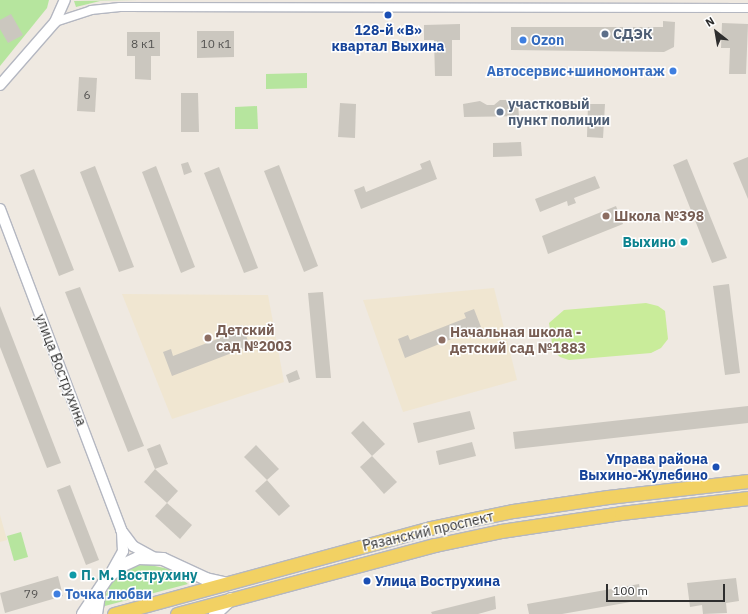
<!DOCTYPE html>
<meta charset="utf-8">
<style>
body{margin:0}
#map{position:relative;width:748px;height:614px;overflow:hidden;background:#efe9e1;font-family:"IBM Plex Sans",sans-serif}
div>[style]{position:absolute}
.education>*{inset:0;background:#f0e6d1}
.green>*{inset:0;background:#b6e59e}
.pitch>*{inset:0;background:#c9ec9a}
.building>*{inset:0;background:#cbc7bf}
.roads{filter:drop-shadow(1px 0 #b4b7c1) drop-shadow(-1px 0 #b4b7c1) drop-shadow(0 1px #b4b7c1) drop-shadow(0 -1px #b4b7c1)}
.minor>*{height:8px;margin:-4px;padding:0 4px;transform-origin:4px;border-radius:4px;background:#fff}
.tertiary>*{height:10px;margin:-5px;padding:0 5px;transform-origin:5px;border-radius:5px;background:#fff}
.secondary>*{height:12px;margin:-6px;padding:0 6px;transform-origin:6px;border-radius:6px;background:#fff}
.primary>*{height:13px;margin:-6.5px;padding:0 6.5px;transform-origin:6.5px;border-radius:6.5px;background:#f2d163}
.dots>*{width:11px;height:11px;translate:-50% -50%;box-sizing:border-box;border:2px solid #fff;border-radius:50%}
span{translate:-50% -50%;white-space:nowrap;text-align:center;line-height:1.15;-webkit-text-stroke:3px #fff;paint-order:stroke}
.number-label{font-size:12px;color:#555452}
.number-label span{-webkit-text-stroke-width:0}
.transit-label{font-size:14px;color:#164399;font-weight:700}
.right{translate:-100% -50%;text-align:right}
.left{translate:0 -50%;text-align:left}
.service-label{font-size:14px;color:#4e5e75;font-weight:700}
.shop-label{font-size:14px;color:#366cbe;font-weight:700}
.education-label{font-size:14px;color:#785e54;font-weight:700}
.culture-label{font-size:14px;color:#0d838f;font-weight:700}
.street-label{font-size:14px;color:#2e2e2e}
.north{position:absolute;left:696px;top:12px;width:40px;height:40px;-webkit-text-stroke:3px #fff;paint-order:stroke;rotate:329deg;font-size:11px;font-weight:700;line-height:16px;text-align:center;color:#2e2e2e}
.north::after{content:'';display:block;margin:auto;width:14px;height:18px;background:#2e2e2e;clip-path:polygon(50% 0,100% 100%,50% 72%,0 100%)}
.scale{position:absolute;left:606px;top:584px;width:119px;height:18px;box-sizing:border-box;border:2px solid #2e2e2e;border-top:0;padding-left:5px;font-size:12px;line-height:14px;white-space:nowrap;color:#2e2e2e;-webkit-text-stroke:3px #fff;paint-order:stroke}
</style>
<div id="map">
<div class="education">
<div style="clip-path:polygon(494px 288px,517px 380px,403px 412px,363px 300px)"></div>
<div style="clip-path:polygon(122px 294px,268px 295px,284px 382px,172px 419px)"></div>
<div style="clip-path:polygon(0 515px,7px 540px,0 542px)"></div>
</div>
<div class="green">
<div style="clip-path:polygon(0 0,49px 0,47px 8px,0 66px)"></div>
<div style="clip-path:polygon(139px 0,100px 1px,76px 7px,74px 1px)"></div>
<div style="clip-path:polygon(307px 73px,307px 88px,266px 89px,266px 74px)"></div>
<div style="clip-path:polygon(257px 106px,258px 129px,235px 129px,235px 107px)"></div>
<div style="clip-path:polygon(21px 532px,28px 557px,14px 561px,7px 536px)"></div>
<div style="clip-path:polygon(145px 564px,169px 569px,188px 584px,101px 607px,111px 582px,129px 568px)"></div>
</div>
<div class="pitch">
<div style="clip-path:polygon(646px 303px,658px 306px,665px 311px,668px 339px,661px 348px,651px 353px,569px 360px,560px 357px,553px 350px,549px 323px,564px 310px)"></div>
</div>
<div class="building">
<div style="clip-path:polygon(11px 14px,23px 35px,8px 43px,0 29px,0 20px)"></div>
<div style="clip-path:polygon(663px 21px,675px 22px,674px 47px,664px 52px,511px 50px,511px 27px,663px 27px)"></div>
<div style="clip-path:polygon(722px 23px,748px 24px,746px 74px,729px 74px,730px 48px,721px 48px)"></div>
<div style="clip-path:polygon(460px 24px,460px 40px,452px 40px,452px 76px,435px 76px,434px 40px,424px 40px,424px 25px)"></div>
<div style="clip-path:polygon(197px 31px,234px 31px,234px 57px,197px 58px)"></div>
<div style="clip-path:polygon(127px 32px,160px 32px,160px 56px,151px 56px,151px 80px,135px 79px,135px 56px,127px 56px)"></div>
<div style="clip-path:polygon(79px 77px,97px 78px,95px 112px,77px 111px)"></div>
<div style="clip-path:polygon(181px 93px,198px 93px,199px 132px,181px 132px)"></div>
<div style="clip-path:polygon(500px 100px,509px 100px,509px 103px,518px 106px,519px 116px,464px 117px,463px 104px,480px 101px,487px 105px,494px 105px)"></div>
<div style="clip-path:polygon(340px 103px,356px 104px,355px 138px,338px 137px)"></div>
<div style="clip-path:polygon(588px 104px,605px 104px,603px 138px,587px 137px)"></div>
<div style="clip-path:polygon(521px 142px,522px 156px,493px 157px,493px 143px)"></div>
<div style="clip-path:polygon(748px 157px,748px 199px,733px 163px)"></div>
<div style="clip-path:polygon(687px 159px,727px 258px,712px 263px,673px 165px)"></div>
<div style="clip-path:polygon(430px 160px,437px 179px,361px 209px,354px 190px,364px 186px,366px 192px,422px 169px,420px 164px)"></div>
<div style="clip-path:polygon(188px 162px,192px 172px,184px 175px,181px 164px)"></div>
<div style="clip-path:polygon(279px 165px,318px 266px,304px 272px,264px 171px)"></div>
<div style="clip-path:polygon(95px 166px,134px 267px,119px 272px,80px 172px)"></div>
<div style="clip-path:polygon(156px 166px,195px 267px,181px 273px,142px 172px)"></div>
<div style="clip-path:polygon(219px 167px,258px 268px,244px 273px,204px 173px)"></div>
<div style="clip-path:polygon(34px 169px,74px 270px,59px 276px,20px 175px)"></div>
<div style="clip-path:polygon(595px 176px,600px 188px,574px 198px,576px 203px,568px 206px,567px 201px,540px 212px,535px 199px)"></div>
<div style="clip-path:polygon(616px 206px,623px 224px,548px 254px,542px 236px)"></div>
<div style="clip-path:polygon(729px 284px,740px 373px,725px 375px,713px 286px)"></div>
<div style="clip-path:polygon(80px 287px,144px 446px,128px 452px,65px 292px)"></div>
<div style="clip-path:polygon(323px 292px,331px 378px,316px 378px,308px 293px)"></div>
<div style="clip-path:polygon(0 306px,61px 463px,47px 468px,0 347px)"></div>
<div style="clip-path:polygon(474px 309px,481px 327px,405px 358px,398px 339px,408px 335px,410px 340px,466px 318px,464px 313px)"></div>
<div style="clip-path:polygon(242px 325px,250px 346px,172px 376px,163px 352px,171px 349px,173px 356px,236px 332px,234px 328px)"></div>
<div style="clip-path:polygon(297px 370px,300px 379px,289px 383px,286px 375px)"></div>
<div style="clip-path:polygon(748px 406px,748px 423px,515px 449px,513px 432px)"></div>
<div style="clip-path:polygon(470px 411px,475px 429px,418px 443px,413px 423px)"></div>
<div style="clip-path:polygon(363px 421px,385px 444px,372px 456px,351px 433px)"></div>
<div style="clip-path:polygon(472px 442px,476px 456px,439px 465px,436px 451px)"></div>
<div style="clip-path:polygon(160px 444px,168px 464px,155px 469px,147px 449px)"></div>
<div style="clip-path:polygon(256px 445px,279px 469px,267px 480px,244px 457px)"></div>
<div style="clip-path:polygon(372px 456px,397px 482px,384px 494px,360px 467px)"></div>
<div style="clip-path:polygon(155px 469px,178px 491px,167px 503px,144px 482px)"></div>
<div style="clip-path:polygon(267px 480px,290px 506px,279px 516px,255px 491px)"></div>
<div style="clip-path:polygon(70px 485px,99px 560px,86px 565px,57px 490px)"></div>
<div style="clip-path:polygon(167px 503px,192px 525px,180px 539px,155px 516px)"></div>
<div style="clip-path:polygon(58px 576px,63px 596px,5px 613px,0 593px)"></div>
<div style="clip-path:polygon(736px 578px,739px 601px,726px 603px,727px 613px,703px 614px,702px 605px,690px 607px,687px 583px)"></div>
<div style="clip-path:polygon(639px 584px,642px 600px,562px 614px,529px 614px,527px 604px)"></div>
<div style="clip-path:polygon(495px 596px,496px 609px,478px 614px,432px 614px,431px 612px)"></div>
</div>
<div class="roads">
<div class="minor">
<div style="left:55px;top:22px;width:38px;rotate:-18deg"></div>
<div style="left:91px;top:10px;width:29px;rotate:-6deg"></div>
<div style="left:120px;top:7px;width:628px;rotate:0.09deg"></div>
</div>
<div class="tertiary">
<div style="left:0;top:85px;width:84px;rotate:-48.9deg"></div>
<div style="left:55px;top:22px;width:24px;rotate:-66deg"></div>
<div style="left:0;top:209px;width:343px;rotate:69.3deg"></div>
<div style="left:121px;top:530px;width:20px;rotate:53deg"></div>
<div style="left:133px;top:546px;width:23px;rotate:29deg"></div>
<div style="left:112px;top:571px;width:23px;rotate:-61deg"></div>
<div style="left:123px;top:551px;width:19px;rotate:-93deg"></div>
</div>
<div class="secondary">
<div style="left:83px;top:614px;width:43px;rotate:-56.3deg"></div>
<div style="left:107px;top:578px;width:18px;rotate:-41deg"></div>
<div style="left:121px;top:566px;width:19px;rotate:-25deg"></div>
<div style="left:138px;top:558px;width:25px;rotate:2deg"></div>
<div style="left:163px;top:559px;width:47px;rotate:24.9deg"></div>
<div style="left:206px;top:579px;width:22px;rotate:13deg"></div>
<div style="left:96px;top:614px;width:20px;rotate:-81deg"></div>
<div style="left:215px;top:614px;width:22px;rotate:-43deg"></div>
</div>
<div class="primary">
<div style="left:114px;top:614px;width:327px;rotate:-15.2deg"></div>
<div style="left:430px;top:528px;width:85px;rotate:-11.6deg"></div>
<div style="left:513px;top:511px;width:96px;rotate:-8.4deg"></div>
<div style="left:608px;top:497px;width:141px;rotate:-6.5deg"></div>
<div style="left:177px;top:614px;width:267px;rotate:-15deg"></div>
<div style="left:435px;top:545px;width:67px;rotate:-12deg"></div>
<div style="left:501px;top:531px;width:121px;rotate:-8.5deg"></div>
<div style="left:621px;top:513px;width:128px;rotate:-6.7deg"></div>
</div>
</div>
<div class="dots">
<div style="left:388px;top:15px;background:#1a4fb4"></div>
<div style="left:605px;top:34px;background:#5c6f8a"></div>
<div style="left:523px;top:40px;background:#3f7fe0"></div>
<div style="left:673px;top:71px;background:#3f7fe0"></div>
<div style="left:500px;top:112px;background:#5c6f8a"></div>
<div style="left:606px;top:216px;background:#8d6e63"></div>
<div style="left:684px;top:242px;background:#0f9aa8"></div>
<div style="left:208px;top:338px;background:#8d6e63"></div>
<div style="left:442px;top:340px;background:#8d6e63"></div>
<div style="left:716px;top:467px;background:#1a4fb4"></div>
<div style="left:73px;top:575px;background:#0f9aa8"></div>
<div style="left:367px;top:581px;background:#1a4fb4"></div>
<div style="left:57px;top:594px;background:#3f7fe0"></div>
</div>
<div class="number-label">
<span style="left:143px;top:44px">8 к1</span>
<span style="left:216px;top:44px">10 к1</span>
<span style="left:87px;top:95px">6</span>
<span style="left:31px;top:594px">79</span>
</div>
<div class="transit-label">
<span style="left:388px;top:38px">128-й «В»<br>квартал Выхина</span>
<span class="right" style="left:708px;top:467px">Управа района<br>Выхино-Жулебино</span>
<span class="left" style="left:375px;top:581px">Улица Вострухина</span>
</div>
<div class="service-label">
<span class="left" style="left:613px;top:34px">СДЭК</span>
<span class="left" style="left:508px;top:112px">участковый<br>пункт полиции</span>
</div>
<div class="shop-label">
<span class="left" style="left:531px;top:40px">Ozon</span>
<span class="right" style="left:665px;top:71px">Автосервис+шиномонтаж</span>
<span class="left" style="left:65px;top:594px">Точка любви</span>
</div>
<div class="education-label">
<span class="left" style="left:614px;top:216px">Школа №398</span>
<span class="left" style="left:216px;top:338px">Детский<br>сад №2003</span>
<span class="left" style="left:450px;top:340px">Начальная школа -<br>детский сад №1883</span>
</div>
<div class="culture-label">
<span class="right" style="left:676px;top:242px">Выхино</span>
<span class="left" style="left:81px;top:575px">П. М. Вострухину</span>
</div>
<div class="street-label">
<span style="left:61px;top:370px;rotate:69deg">улица Вострухина</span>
<span style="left:428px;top:531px;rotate:-13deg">Рязанский проспект</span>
</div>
<div class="north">N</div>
<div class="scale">100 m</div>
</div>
